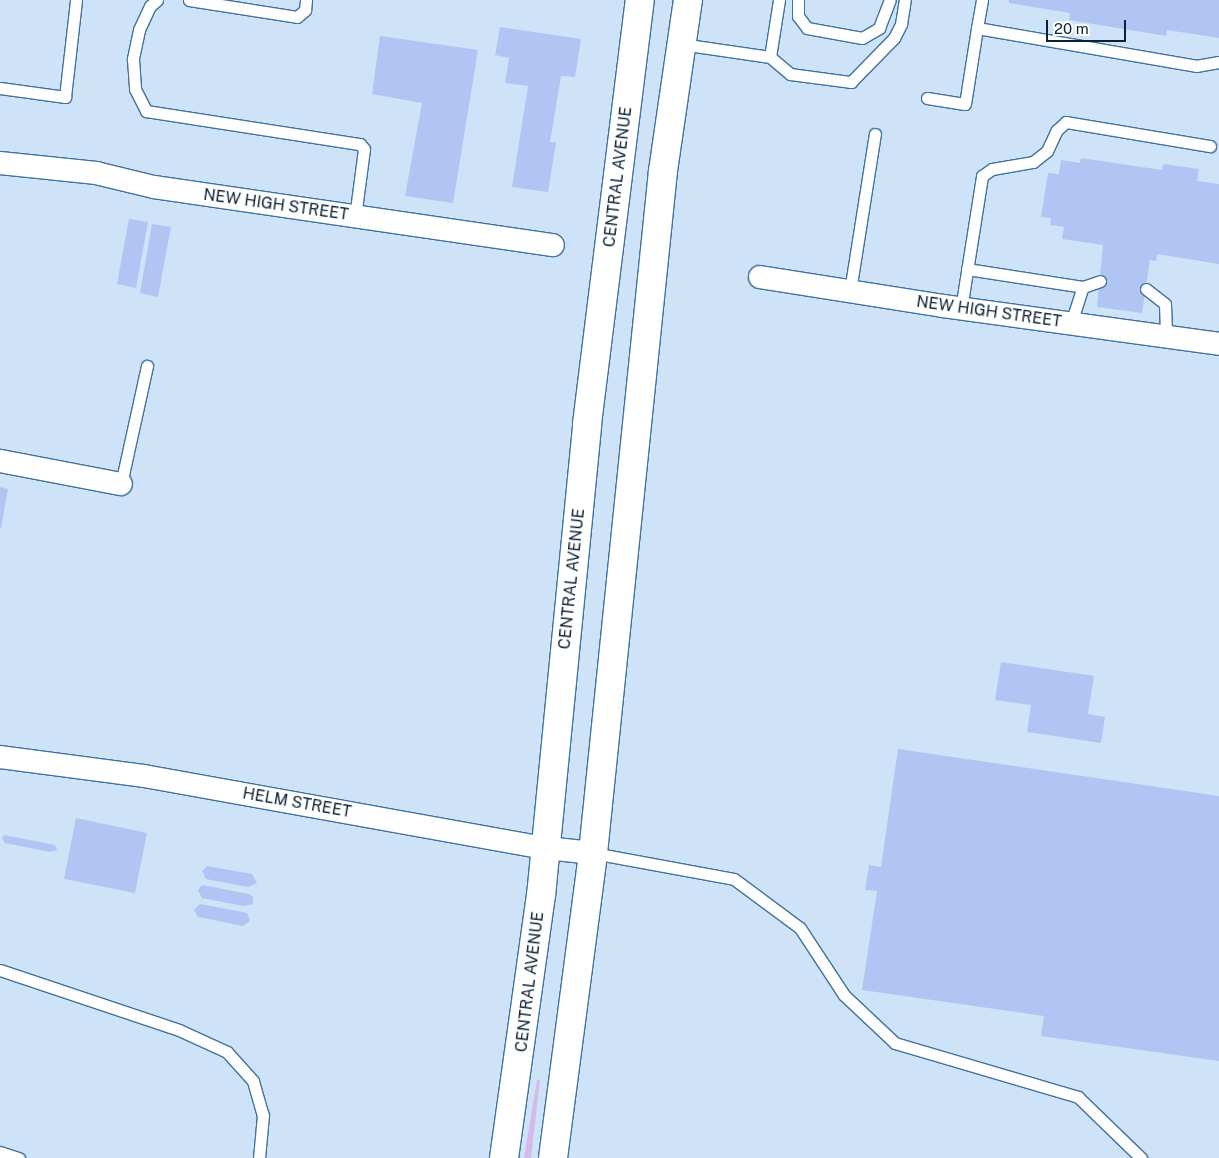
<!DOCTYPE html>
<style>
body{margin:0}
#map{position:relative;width:1219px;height:1158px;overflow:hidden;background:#cee3f7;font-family:"Public Sans",sans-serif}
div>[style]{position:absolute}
.green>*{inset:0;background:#d2bbeb}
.building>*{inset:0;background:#b0c5f4}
.roads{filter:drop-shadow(1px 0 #3f729f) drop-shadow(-1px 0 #3f729f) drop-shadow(0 1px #3f729f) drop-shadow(0 -1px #3f729f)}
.lane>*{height:11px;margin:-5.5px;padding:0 5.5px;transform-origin:5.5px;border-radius:5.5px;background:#fff}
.street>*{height:22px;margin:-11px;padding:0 11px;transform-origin:11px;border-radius:11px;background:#fff}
.primary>*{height:28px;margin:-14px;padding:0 14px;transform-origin:14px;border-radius:14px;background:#fff}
span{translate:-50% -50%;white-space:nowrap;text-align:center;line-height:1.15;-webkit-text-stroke:4.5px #fff;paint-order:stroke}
.street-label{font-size:16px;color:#0c2134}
.scale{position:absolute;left:1046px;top:20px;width:80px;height:22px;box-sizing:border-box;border:2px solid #0c2134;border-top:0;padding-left:6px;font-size:15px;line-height:18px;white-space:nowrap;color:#0c2134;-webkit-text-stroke:4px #fff;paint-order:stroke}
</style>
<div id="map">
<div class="green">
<div style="clip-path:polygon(537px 1080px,540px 1080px,531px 1158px,524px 1158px)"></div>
</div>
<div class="building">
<div style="clip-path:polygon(1009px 0,1219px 0,1219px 38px,1167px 30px,1166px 36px,1069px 20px,1070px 13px,1009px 3px)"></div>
<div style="clip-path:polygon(500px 27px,581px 39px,575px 77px,561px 76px,550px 142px,556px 142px,548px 192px,512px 187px,528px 86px,505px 83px,509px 58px,495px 55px)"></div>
<div style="clip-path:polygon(380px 36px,478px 50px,453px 203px,405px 196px,422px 103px,372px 94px)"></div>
<div style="clip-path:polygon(1081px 158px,1162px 170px,1163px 164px,1199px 169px,1197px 181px,1219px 184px,1219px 264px,1157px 254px,1156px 261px,1150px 260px,1142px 313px,1097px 307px,1103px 245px,1062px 239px,1064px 227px,1050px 225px,1051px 218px,1041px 217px,1048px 173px,1059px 174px,1061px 160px,1080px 163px)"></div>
<div style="clip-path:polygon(129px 219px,148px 222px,136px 288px,117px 284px)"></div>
<div style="clip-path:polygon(152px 224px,171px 227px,158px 297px,140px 293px)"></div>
<div style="clip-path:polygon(0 487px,8px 489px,1px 528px,0 528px)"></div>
<div style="clip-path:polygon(1001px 662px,1094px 676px,1088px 714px,1105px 717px,1101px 743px,1027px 732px,1031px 705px,995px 700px)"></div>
<div style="clip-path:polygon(898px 749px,1219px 796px,1219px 1061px,1041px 1036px,1044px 1016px,862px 990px,877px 891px,865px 890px,869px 865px,881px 867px)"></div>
<div style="clip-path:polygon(76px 818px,147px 833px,135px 893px,64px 879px)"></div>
<div style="clip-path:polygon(4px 835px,55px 845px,57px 850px,50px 852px,5px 843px,2px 838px)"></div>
<div style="clip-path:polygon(207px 866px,252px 874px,257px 883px,248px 887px,206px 879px,202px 871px)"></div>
<div style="clip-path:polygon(202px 885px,249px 894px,253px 897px,253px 904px,243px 906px,202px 898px,198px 890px)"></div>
<div style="clip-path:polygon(200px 904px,247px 913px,250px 921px,243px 926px,198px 917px,194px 910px)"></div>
</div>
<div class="roads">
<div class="lane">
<div style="left:157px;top:0;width:9px;rotate:139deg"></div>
<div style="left:150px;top:6px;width:26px;rotate:115deg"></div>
<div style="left:139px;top:30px;width:30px;rotate:102deg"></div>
<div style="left:133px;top:59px;width:30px;rotate:86deg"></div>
<div style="left:135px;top:89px;width:25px;rotate:63deg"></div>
<div style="left:146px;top:111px;width:217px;rotate:8.8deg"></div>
<div style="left:360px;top:144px;width:6px;rotate:51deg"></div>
<div style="left:364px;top:149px;width:69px;rotate:97.5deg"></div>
<div style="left:189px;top:0;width:109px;rotate:8.9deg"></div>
<div style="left:297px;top:17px;width:11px;rotate:-41deg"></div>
<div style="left:305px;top:10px;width:10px;rotate:-84deg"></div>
<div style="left:798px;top:0;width:16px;rotate:90deg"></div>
<div style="left:798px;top:16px;width:15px;rotate:53deg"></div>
<div style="left:807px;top:28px;width:56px;rotate:10.3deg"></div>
<div style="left:862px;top:38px;width:20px;rotate:-30deg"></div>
<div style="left:879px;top:28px;width:30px;rotate:-69deg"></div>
<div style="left:982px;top:0;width:28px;rotate:100deg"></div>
<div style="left:977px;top:28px;width:222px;rotate:9.8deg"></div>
<div style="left:1196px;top:66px;width:23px;rotate:-10deg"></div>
<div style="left:681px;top:44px;width:90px;rotate:8.3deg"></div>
<div style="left:770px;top:57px;width:26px;rotate:40deg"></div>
<div style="left:790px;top:74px;width:62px;rotate:7.5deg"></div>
<div style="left:851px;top:82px;width:62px;rotate:-45.7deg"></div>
<div style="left:894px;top:38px;width:16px;rotate:-63deg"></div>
<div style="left:901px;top:24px;width:24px;rotate:-81deg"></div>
<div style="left:770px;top:57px;width:58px;rotate:-81deg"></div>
<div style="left:0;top:88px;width:66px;rotate:7.9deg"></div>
<div style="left:65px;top:97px;width:98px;rotate:-83.5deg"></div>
<div style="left:927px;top:98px;width:38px;rotate:9deg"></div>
<div style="left:965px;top:104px;width:77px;rotate:-81deg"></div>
<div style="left:967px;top:269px;width:117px;rotate:8.8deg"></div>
<div style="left:1146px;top:289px;width:24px;rotate:38deg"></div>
<div style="left:1165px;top:304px;width:31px;rotate:88deg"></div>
<div style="left:850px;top:291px;width:159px;rotate:-81deg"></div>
<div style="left:961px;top:309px;width:135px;rotate:-81deg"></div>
<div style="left:982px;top:176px;width:12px;rotate:-35deg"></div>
<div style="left:992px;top:169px;width:42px;rotate:-9.7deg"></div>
<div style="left:1033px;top:162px;width:18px;rotate:-38deg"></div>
<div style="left:1047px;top:151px;width:23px;rotate:-65deg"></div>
<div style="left:1057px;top:130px;width:12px;rotate:-42deg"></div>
<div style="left:1066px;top:122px;width:146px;rotate:9.5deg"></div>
<div style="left:1071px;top:323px;width:38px;rotate:-72deg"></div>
<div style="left:1083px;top:287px;width:18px;rotate:-19deg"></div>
<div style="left:121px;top:484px;width:121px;rotate:-77.6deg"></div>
<div style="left:593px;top:853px;width:143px;rotate:10.4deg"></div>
<div style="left:734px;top:879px;width:82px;rotate:36.6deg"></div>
<div style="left:800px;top:928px;width:80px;rotate:56.7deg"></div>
<div style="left:844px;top:995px;width:70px;rotate:43.3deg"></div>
<div style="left:895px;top:1043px;width:191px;rotate:16.4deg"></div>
<div style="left:1078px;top:1097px;width:88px;rotate:44.1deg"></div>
<div style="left:0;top:970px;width:189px;rotate:18.5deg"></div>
<div style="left:179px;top:1030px;width:53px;rotate:24.6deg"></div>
<div style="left:227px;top:1052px;width:39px;rotate:48deg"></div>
<div style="left:253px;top:1081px;width:35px;rotate:74deg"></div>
<div style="left:263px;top:1115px;width:43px;rotate:95.3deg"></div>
<div style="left:0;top:1152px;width:20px;rotate:18deg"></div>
</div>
<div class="street">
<div style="left:0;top:163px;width:97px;rotate:5.9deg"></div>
<div style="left:96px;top:173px;width:60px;rotate:13.6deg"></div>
<div style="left:154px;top:187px;width:403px;rotate:8.3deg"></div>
<div style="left:760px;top:277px;width:185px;rotate:9deg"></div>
<div style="left:943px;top:306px;width:279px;rotate:7.8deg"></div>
<div style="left:0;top:461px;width:123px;rotate:10.8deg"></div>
<div style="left:0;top:757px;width:145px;rotate:7.5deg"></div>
<div style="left:144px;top:776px;width:408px;rotate:10.2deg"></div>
<div style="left:546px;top:848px;width:47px;rotate:6.1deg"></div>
</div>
<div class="primary">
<div style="left:504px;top:1158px;width:265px;rotate:-82deg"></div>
<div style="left:541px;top:896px;width:474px;rotate:-84.4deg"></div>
<div style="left:587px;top:424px;width:427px;rotate:-82.9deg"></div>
<div style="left:553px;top:1158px;width:308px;rotate:-82.5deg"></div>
<div style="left:593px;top:853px;width:686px;rotate:-84.14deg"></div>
<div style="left:663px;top:171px;width:173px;rotate:-81.7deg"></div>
</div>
</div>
<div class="street-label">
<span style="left:618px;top:177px;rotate:-83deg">CENTRAL AVENUE</span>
<span style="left:276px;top:205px;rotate:8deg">NEW HIGH STREET</span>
<span style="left:989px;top:312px;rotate:8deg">NEW HIGH STREET</span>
<span style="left:572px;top:579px;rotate:-84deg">CENTRAL AVENUE</span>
<span style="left:297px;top:803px;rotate:10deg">HELM STREET</span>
<span style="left:530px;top:982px;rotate:-83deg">CENTRAL AVENUE</span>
</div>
<div class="scale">20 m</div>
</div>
